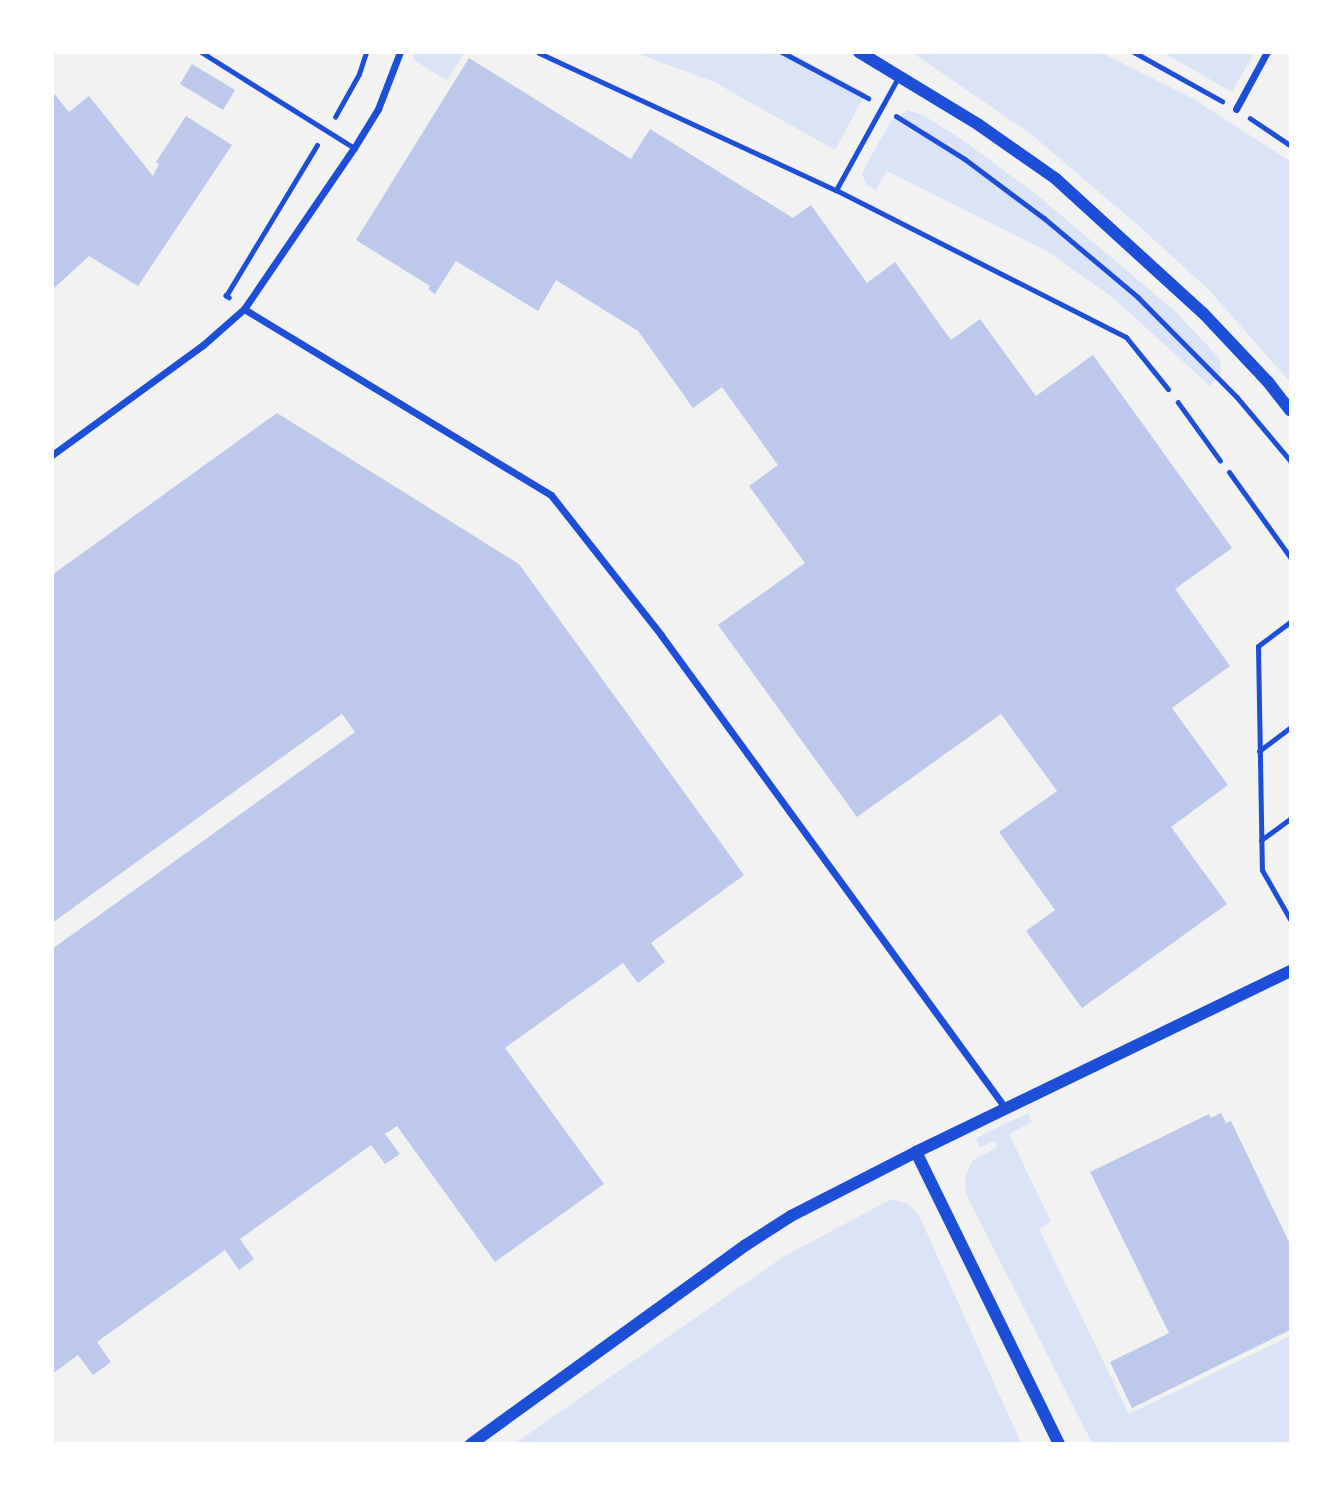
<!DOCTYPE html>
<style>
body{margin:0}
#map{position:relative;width:1343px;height:1496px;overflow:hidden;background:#f2f2f2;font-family:Arial,sans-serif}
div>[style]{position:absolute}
.green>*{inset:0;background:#dbe4f7}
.building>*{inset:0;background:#bdc9ec}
.path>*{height:4.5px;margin:-2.25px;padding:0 2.25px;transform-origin:2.25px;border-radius:2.25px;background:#1d4ed8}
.service>*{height:5px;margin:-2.5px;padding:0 2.5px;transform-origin:2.5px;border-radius:2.5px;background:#1d4ed8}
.minor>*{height:7px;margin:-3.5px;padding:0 3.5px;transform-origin:3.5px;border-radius:3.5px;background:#1d4ed8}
.tertiary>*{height:12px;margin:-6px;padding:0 6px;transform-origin:6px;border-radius:6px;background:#1d4ed8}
span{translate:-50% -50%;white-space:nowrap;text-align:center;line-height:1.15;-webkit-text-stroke:7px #fff;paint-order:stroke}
.frame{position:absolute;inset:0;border:54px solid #fff;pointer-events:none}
</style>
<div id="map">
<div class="green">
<div style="clip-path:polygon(415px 53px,415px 52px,464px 53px,447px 81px,413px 59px)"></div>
<div style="clip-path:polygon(636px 53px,790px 53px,866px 93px,835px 150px,714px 82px)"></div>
<div style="clip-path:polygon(913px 53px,1102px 53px,1192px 98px,1290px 161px,1290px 382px,1210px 291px,1141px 228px,1032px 135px)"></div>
<div style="clip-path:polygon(1164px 53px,1254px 53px,1232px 92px)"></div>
<div style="clip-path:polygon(908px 110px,923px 115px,964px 141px,1037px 195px,1176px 312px,1220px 359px,1221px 373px,1210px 386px,1111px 296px,1045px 250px,887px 171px,876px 190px,866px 185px,862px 174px,870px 158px,891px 121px)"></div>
<div style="clip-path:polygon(1028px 1113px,1032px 1122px,1009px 1134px,1051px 1222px,1039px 1229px,1129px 1414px,1290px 1336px,1290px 1443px,1092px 1443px,966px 1194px,965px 1177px,972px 1161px,997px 1147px,994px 1141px,980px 1147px,976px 1138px)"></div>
<div style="clip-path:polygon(892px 1199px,908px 1204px,918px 1213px,1021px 1443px,515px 1443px,786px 1255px)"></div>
</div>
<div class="building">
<div style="clip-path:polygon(469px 58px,631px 159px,650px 129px,793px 218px,811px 205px,867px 283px,895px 262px,951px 340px,980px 319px,1036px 396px,1093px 355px,1232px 548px,1175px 589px,1230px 666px,1172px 708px,1228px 785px,1171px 827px,1227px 904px,1082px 1008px,1026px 931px,1055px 910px,999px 832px,1057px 791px,1001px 714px,857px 817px,718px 625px,805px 563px,749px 486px,778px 465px,722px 387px,693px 408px,638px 331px,556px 280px,538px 311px,456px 261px,435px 294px,428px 289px,430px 286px,356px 240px)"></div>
<div style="clip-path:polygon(192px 64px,235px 90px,223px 110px,180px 84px)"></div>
<div style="clip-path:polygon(52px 91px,69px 112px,89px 96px,153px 176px,159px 164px,156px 162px,186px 116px,232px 145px,138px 286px,89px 256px,52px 290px)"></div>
<div style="clip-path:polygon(277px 413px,519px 564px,744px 875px,651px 943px,665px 962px,638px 983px,623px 963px,505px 1048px,604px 1184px,495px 1262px,397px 1126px,385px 1134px,400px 1154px,385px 1164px,371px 1145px,240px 1239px,254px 1259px,239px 1270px,225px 1250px,97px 1342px,111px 1362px,93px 1375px,78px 1355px,52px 1374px,52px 949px,355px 732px,342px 714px,52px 923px,52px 575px)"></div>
<div style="clip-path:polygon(1221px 1113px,1226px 1123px,1231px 1121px,1290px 1244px,1290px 1330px,1132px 1408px,1110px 1362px,1169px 1333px,1090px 1172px,1209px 1114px,1211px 1118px)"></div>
</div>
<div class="path">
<div style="left:782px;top:52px;width:98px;rotate:28.1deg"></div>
<div style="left:1134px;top:52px;width:101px;rotate:29.1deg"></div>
<div style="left:896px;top:116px;width:81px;rotate:31.9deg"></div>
<div style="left:965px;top:159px;width:99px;rotate:36.8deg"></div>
<div style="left:1044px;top:218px;width:123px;rotate:40deg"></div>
<div style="left:1138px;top:297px;width:141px;rotate:45.3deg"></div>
<div style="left:1237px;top:397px;width:82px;rotate:49.9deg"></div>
<div style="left:335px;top:117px;width:49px;rotate:-60.8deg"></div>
<div style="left:359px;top:74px;width:23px;rotate:-72deg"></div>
<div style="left:1250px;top:118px;width:48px;rotate:34deg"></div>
<div style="left:229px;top:298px;width:4px;rotate:-146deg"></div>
<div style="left:226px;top:296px;width:176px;rotate:-58.9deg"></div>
<div style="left:1178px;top:402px;width:72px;rotate:54.1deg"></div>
</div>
<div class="service">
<div style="left:201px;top:52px;width:181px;rotate:32.1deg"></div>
<div style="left:539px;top:53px;width:327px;rotate:24.8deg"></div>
<div style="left:836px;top:190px;width:325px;rotate:26.9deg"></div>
<div style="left:1126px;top:337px;width:67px;rotate:51.1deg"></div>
<div style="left:836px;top:190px;width:130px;rotate:-61.1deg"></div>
<div style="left:1229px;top:472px;width:105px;rotate:54.3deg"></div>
<div style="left:1290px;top:622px;width:40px;rotate:143deg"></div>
<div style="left:1258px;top:646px;width:224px;rotate:89deg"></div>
<div style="left:1262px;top:870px;width:56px;rotate:60.3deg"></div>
<div style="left:1259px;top:751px;width:39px;rotate:-37deg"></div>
<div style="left:1261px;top:840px;width:36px;rotate:-36deg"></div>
</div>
<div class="minor">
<div style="left:1236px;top:109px;width:65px;rotate:-61.5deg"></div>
<div style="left:244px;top:309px;width:359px;rotate:31.2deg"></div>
<div style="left:551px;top:495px;width:178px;rotate:51.8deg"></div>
<div style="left:661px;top:635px;width:586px;rotate:53.95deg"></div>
<div style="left:52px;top:455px;width:187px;rotate:-36.1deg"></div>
<div style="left:203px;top:345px;width:55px;rotate:-41.3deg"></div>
<div style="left:244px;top:309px;width:195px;rotate:-55.7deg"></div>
<div style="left:354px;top:148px;width:46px;rotate:-58.4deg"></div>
<div style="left:378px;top:109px;width:61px;rotate:-68.9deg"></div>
</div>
<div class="tertiary">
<div style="left:859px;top:52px;width:140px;rotate:31.3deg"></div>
<div style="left:979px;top:125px;width:94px;rotate:35deg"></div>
<div style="left:1056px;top:179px;width:199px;rotate:42.4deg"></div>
<div style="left:1203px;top:313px;width:95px;rotate:46.7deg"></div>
<div style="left:1268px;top:382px;width:36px;rotate:52deg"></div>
<div style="left:916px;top:1152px;width:325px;rotate:63.9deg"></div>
<div style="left:471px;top:1444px;width:339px;rotate:-35.9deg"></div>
<div style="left:746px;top:1245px;width:54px;rotate:-32.8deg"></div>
<div style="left:791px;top:1216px;width:140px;rotate:-27.1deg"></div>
<div style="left:916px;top:1152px;width:415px;rotate:-25.8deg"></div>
</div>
<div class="frame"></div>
</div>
